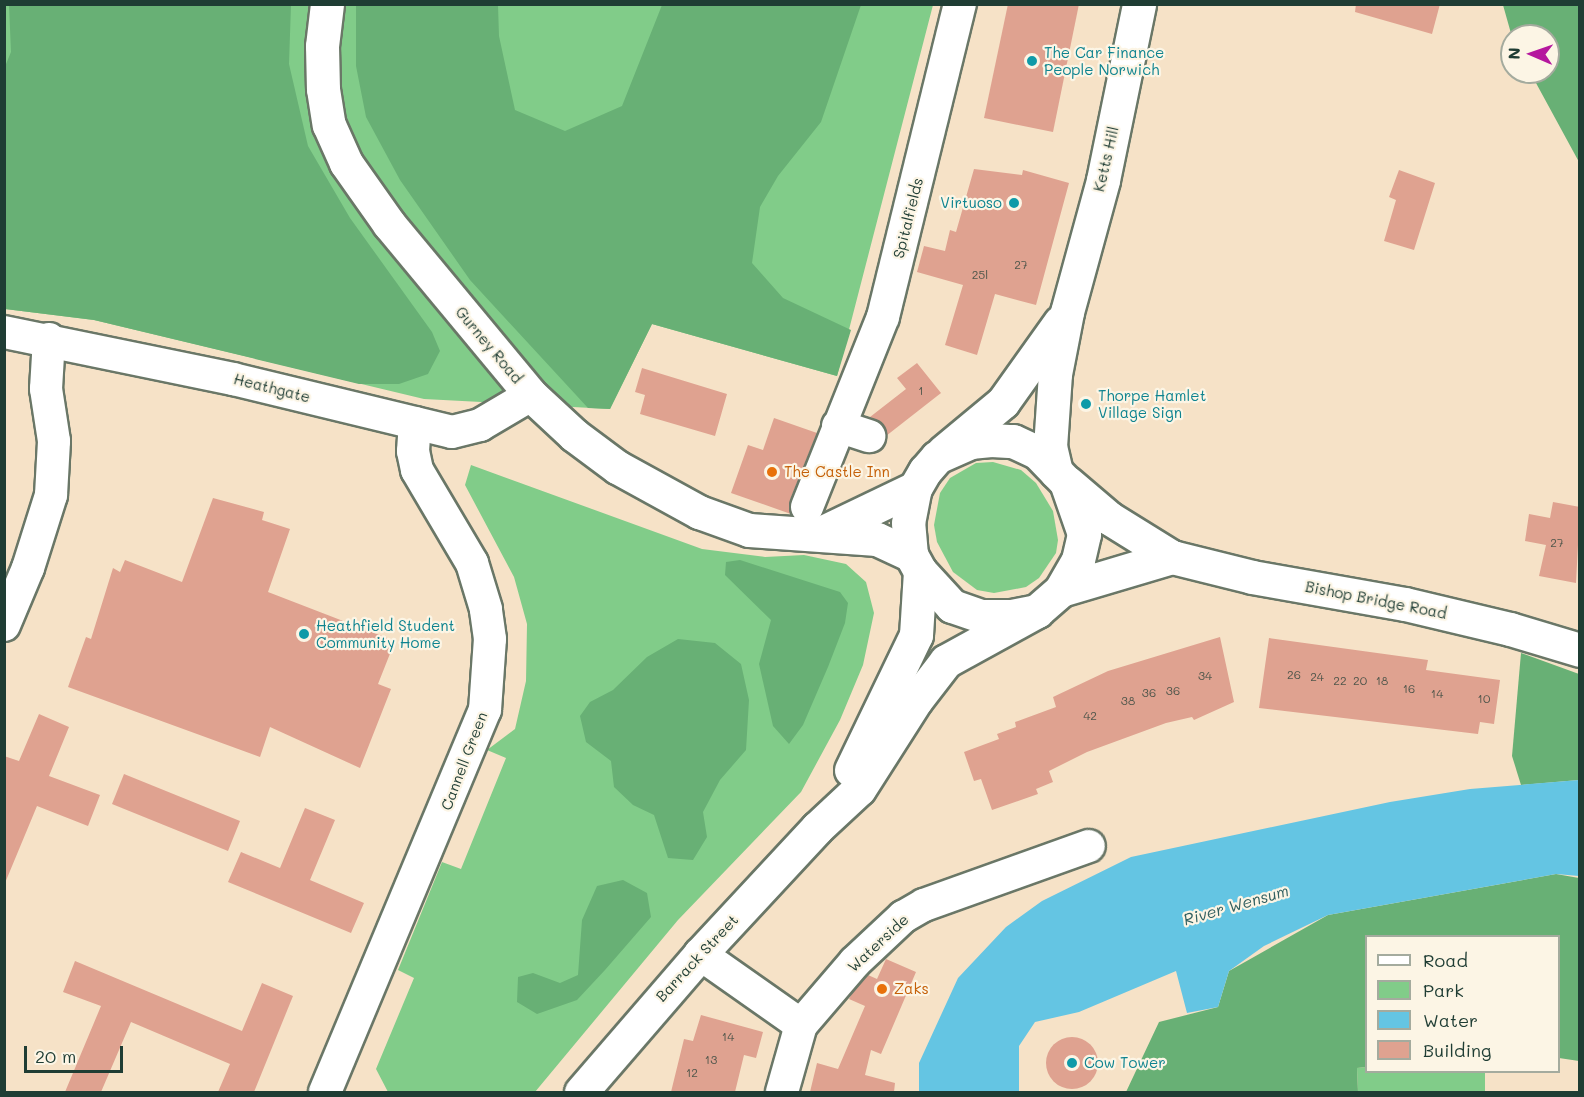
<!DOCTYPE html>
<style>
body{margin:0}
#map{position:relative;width:1584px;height:1097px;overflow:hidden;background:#f6e2c7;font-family:Mali,sans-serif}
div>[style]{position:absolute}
.green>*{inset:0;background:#81cc89}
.forest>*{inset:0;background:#68b075}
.water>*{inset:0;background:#64c5e3}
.building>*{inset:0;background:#dfa290}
.round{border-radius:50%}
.roads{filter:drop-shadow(2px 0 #6a7767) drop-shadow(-2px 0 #6a7767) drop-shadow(0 2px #6a7767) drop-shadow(0 -2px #6a7767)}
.street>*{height:32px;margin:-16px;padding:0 16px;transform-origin:16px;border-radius:16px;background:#fff}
.secondary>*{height:33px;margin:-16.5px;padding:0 16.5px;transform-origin:16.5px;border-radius:16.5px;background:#fff}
.primary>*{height:33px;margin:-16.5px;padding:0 16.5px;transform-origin:16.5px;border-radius:16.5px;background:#fff}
.dots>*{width:16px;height:16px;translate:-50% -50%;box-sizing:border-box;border:3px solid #fcf5e5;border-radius:50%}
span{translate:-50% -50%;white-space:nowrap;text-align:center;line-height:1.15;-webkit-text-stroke:4.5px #fcf5e5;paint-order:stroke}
.number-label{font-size:12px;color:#4f564b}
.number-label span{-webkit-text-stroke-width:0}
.culture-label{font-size:15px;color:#0d838f}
.left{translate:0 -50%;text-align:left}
.right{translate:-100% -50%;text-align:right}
.street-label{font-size:15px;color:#1f3d34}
.food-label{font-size:15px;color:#c56008}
.water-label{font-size:16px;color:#305f60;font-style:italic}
.frame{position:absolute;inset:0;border:6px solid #1f3d34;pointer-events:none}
.legend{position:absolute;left:1365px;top:935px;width:195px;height:138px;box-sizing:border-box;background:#fcf5e5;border:2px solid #a4ab9e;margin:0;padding:8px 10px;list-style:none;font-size:18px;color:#1f3d34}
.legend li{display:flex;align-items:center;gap:12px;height:30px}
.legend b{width:30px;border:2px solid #a4ab9e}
.north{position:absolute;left:1500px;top:24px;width:60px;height:60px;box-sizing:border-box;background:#fcf5e5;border:2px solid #a4ab9e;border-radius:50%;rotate:272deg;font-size:16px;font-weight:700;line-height:24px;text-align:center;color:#1f3d34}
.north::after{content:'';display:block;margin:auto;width:21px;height:27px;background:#b5179e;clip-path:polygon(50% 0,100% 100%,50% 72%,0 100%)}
.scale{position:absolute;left:24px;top:1046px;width:99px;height:27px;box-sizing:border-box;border:3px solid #1f3d34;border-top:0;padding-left:8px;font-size:18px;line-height:21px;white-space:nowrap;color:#1f3d34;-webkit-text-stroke:4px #fcf5e5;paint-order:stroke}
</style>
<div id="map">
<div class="green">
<div style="clip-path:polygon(5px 5px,933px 5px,837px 376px,652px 324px,610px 409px,424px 399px,94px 320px,5px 309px)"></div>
<div style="clip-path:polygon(993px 462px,1021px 470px,1036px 483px,1053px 511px,1058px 540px,1056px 553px,1039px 578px,1026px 587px,994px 593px,977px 590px,953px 572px,937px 542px,934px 525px,940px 493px,950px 478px,976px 463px)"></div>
<div style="clip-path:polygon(471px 465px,702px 549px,765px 557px,804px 555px,846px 564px,866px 582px,874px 613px,863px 665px,840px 720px,801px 792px,678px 920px,535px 1092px,388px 1092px,376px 1069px,414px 978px,398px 970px,442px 862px,461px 869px,506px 758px,487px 750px,515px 729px,526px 681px,527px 624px,514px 577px,465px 485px)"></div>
<div style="clip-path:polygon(1366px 1067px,1366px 1072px,1485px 1072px,1485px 1092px,1358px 1092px,1357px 1068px)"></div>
</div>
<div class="forest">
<div style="clip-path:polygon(9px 5px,291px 5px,289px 64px,308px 146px,350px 218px,432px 332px,440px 351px,428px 374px,399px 384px,359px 384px,94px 320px,5px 309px,4px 69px,11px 52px)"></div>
<div style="clip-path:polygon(356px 5px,498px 5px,499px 36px,515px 110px,565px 131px,622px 106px,662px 5px,861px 5px,821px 122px,778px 176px,760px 207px,752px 263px,783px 298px,851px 330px,837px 376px,652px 324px,610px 409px,588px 408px,470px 280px,400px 180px,366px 117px,356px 66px)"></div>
<div style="clip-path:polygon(1503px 5px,1579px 5px,1579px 162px,1530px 72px,1548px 72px,1548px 36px,1512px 37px)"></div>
<div style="clip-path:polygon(740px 560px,840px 592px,848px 603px,845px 623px,828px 667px,803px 725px,789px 744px,773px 726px,759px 664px,771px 620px,725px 575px,726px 562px)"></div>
<div style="clip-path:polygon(678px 639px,715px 643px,741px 664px,749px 700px,746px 750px,720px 780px,703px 812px,707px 837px,693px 860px,668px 858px,654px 815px,633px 805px,614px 787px,611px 761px,586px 742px,580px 716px,590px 702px,613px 690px,647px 657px)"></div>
<div style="clip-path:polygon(1521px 653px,1579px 674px,1579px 780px,1521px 785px,1512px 756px)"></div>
<div style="clip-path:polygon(1556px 874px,1579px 878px,1579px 1061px,1559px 1058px,1558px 936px,1366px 936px,1366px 1067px,1357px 1068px,1358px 1092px,1126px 1092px,1159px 1022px,1218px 1007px,1229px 971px,1328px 915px)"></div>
<div style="clip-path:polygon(623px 880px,647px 893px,651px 917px,605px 970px,577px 1000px,537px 1014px,517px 1002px,518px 977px,533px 973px,560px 983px,578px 975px,582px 920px,597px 886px)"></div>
</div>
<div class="water">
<div style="clip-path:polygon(1579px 780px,1579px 876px,1556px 874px,1328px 915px,1264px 946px,1229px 971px,1218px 1007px,1187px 1013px,1176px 971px,1079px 1012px,1035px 1022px,1019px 1046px,1019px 1092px,919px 1092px,919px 1063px,958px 978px,1006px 927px,1042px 901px,1131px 857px,1390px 802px,1470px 789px)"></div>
</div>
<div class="building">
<div style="clip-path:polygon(1008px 4px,1079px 4px,1053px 132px,984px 118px)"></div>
<div style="clip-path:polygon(1356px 4px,1440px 4px,1432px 34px,1355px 12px)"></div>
<div style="clip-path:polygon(974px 169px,1022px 175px,1023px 170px,1069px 183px,1036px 305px,995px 294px,977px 355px,945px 345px,963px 285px,917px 272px,924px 246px,945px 251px,950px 230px,956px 232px)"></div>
<div style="clip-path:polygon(1399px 170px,1435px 183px,1414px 250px,1384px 241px,1396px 200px,1389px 197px)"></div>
<div style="clip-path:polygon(917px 363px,941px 393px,886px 436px,882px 424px,870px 417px,906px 389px,897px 378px)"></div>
<div style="clip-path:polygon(642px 368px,727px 394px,715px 436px,640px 414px,645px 395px,635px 392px)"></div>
<div style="clip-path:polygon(774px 418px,817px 433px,790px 500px,791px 514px,731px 493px,748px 445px,763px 450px)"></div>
<div style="clip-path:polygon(213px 498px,264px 512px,262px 520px,290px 529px,268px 592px,395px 641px,378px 684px,391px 689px,360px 768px,270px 727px,260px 757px,68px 687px,86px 637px,91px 639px,113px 568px,120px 572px,125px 560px,182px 582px)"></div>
<div style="clip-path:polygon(1553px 502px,1580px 507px,1576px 583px,1539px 576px,1546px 545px,1525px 541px,1529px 514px,1550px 518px)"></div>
<div style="clip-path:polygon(1220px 637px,1234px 702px,1194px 720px,1192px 717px,1166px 723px,1087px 752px,1049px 771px,1053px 782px,1036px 789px,1038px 794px,992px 810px,981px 779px,974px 781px,964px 752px,999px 739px,997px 734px,1016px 727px,1015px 722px,1056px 707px,1053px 697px,1108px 671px)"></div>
<div style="clip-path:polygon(1269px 638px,1428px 660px,1426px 670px,1500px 680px,1494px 724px,1480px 722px,1478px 734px,1259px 708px)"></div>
<div style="clip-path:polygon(39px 714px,69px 727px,49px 776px,100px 795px,88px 826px,37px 806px,5px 883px,4px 756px,19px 761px)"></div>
<div style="clip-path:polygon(124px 774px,240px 821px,228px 851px,112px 804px)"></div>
<div style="clip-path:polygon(305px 808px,335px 820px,310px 880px,364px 903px,351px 933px,228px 882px,241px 852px,280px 868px)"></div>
<div style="clip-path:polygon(886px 959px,916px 972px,881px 1054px,871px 1050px,865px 1075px,895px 1083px,894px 1092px,810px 1092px,817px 1063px,838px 1069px,865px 1006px,849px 999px,852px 993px,868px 975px,877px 979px)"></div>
<div style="clip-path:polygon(75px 961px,242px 1031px,262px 983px,293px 996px,254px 1092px,218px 1092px,230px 1064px,131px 1022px,101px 1092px,65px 1092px,101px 1006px,63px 992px)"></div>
<div style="clip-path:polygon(701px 1015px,763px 1032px,756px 1058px,744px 1055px,735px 1092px,671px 1092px,684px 1039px,693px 1041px)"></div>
<div class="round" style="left:1046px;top:1037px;width:52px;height:52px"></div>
</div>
<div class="roads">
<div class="street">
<div style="left:4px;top:332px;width:234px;rotate:11.6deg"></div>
<div style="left:233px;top:379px;width:225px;rotate:13.6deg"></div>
<div style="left:452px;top:432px;width:29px;rotate:-14deg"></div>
<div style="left:480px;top:425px;width:59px;rotate:-30.5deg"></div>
<div style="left:838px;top:426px;width:33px;rotate:18deg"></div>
<div style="left:807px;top:507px;width:205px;rotate:-68.2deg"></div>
<div style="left:883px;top:317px;width:322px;rotate:-76.2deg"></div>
<div style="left:4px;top:625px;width:62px;rotate:-67.2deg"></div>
<div style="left:28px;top:568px;width:77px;rotate:-72.5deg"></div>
<div style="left:51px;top:495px;width:54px;rotate:-86.8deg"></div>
<div style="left:54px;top:441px;width:53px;rotate:-98.7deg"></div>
<div style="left:46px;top:389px;width:50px;rotate:-86.6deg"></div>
<div style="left:700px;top:954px;width:123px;rotate:35.1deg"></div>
<div style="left:801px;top:1025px;width:83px;rotate:-49.4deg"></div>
<div style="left:855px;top:962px;width:66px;rotate:-43.2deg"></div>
<div style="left:903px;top:917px;width:24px;rotate:-30deg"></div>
<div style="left:924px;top:905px;width:175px;rotate:-19.7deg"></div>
<div style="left:325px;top:1092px;width:414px;rotate:-67.3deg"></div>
<div style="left:485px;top:710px;width:71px;rotate:-86deg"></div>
<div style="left:490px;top:639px;width:30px;rotate:-98deg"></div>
<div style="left:486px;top:609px;width:48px;rotate:-106.9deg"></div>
<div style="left:472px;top:563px;width:108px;rotate:-120.6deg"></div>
<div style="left:417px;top:470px;width:19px;rotate:-102deg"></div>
<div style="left:413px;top:451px;width:28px;rotate:-86deg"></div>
<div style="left:782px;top:1092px;width:70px;rotate:-74.2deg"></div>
</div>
<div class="secondary">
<div style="left:327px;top:4px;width:42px;rotate:96.8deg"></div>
<div style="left:322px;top:46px;width:43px;rotate:88.7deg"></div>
<div style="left:323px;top:89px;width:36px;rotate:81deg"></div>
<div style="left:329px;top:125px;width:42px;rotate:65.9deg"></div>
<div style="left:346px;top:163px;width:75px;rotate:54.8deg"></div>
<div style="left:389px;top:224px;width:222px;rotate:50.3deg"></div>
<div style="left:531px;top:395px;width:59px;rotate:42.9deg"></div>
<div style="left:574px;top:435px;width:54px;rotate:36.7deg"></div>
<div style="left:617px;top:467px;width:94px;rotate:28.8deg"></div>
<div style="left:699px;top:512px;width:53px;rotate:19.8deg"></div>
<div style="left:749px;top:530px;width:128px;rotate:4deg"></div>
<div style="left:877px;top:539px;width:38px;rotate:25deg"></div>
<div style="left:943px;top:452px;width:78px;rotate:-39.8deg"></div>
<div style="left:1003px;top:402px;width:98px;rotate:-54.5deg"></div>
<div style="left:1056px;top:472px;width:26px;rotate:-103deg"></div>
<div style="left:1050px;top:447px;width:73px;rotate:-86.1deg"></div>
<div style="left:1055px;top:374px;width:63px;rotate:-79deg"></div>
<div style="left:1067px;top:312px;width:137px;rotate:-74.7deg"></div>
<div style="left:1103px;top:180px;width:180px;rotate:-78.4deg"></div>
<div style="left:821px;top:533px;width:104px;rotate:-25.6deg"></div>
</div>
<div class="primary">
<div style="left:991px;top:440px;width:22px;rotate:3deg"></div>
<div style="left:1013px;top:441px;width:26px;rotate:25deg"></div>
<div style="left:1037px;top:452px;width:42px;rotate:46deg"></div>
<div style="left:1066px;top:482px;width:55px;rotate:70.9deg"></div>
<div style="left:1084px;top:534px;width:27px;rotate:103deg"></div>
<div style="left:1078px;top:560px;width:34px;rotate:120deg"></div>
<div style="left:1061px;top:590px;width:32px;rotate:139deg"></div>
<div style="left:1037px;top:611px;width:26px;rotate:169deg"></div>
<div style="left:1011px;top:616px;width:30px;rotate:180deg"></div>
<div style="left:981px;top:616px;width:31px;rotate:-161deg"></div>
<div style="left:952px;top:606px;width:47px;rotate:-132.4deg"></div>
<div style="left:920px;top:571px;width:18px;rotate:-119deg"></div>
<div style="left:911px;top:555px;width:32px;rotate:-95deg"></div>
<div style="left:908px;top:523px;width:36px;rotate:-79deg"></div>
<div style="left:915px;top:488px;width:20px;rotate:-60deg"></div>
<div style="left:925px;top:471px;width:18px;rotate:-49deg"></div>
<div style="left:937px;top:457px;width:36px;rotate:-24deg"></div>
<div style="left:970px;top:442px;width:21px;rotate:-5deg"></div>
<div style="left:1068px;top:483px;width:54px;rotate:40.5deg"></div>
<div style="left:1109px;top:518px;width:74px;rotate:31.8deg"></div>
<div style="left:1172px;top:557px;width:82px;rotate:14deg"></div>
<div style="left:1252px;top:577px;width:155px;rotate:10deg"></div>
<div style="left:1405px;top:604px;width:108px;rotate:13.4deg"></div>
<div style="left:1510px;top:629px;width:73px;rotate:16.7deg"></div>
<div style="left:1061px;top:590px;width:116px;rotate:-16.6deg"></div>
<div style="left:851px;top:770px;width:150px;rotate:-64.3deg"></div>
<div style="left:916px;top:635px;width:64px;rotate:-86.4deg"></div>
<div style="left:581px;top:1092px;width:182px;rotate:-49.2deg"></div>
<div style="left:700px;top:954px;width:172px;rotate:-47.1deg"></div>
<div style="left:817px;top:828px;width:57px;rotate:-42.9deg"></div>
<div style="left:859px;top:789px;width:106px;rotate:-57.4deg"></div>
<div style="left:916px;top:700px;width:49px;rotate:-52.4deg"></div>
<div style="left:946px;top:661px;width:104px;rotate:-28.8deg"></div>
</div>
</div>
<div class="dots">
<div style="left:1032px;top:61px;background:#0f9aa8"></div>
<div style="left:1014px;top:203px;background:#0f9aa8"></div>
<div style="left:1086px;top:404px;background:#0f9aa8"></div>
<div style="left:772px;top:472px;background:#e8710a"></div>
<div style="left:304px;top:634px;background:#0f9aa8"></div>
<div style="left:882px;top:989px;background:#e8710a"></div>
<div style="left:1072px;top:1063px;background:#0f9aa8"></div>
</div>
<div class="number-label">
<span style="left:1021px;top:265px">27</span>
<span style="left:980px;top:275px">25l</span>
<span style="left:921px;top:391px">1</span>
<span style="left:1557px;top:543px">27</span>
<span style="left:1294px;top:675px">26</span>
<span style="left:1205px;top:676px">34</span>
<span style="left:1317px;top:677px">24</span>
<span style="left:1340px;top:681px">22</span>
<span style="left:1360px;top:681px">20</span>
<span style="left:1382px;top:681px">18</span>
<span style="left:1409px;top:689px">16</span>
<span style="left:1173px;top:691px">36</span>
<span style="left:1149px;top:693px">36</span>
<span style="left:1437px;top:694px">14</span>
<span style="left:1484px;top:699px">10</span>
<span style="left:1128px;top:701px">38</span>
<span style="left:1090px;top:716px">42</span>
<span style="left:728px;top:1037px">14</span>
<span style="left:711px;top:1060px">13</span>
<span style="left:692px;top:1073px">12</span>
</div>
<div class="culture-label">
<span class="left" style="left:1044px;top:61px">The Car Finance<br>People Norwich</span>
<span class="right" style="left:1002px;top:203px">Virtuoso</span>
<span class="left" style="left:1098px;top:404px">Thorpe Hamlet<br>Village Sign</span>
<span class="left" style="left:316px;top:634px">Heathfield Student<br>Community Home</span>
<span class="left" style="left:1084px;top:1063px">Cow Tower</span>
</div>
<div class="street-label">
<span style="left:1106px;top:159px;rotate:-77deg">Ketts Hill</span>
<span style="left:908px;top:218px;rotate:-76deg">Spitalfields</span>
<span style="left:489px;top:345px;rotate:50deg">Gurney Road</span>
<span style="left:272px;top:388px;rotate:14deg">Heathgate</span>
<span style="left:1376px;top:600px;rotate:11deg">Bishop Bridge Road</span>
<span style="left:464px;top:761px;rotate:-69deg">Cannell Green</span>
<span style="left:878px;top:943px;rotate:-43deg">Waterside</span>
<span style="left:697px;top:958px;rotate:-47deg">Barrack Street</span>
</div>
<div class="food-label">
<span class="left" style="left:784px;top:472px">The Castle Inn</span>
<span class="left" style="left:894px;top:989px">Zaks</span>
</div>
<div class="water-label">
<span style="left:1236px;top:905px;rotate:-16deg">River Wensum</span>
</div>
<div class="frame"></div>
<ul class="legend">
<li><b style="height:8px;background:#fff"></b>Road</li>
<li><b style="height:16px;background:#81cc89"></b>Park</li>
<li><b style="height:16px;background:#64c5e3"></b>Water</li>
<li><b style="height:16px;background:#dfa290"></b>Building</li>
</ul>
<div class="north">N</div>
<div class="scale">20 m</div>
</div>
